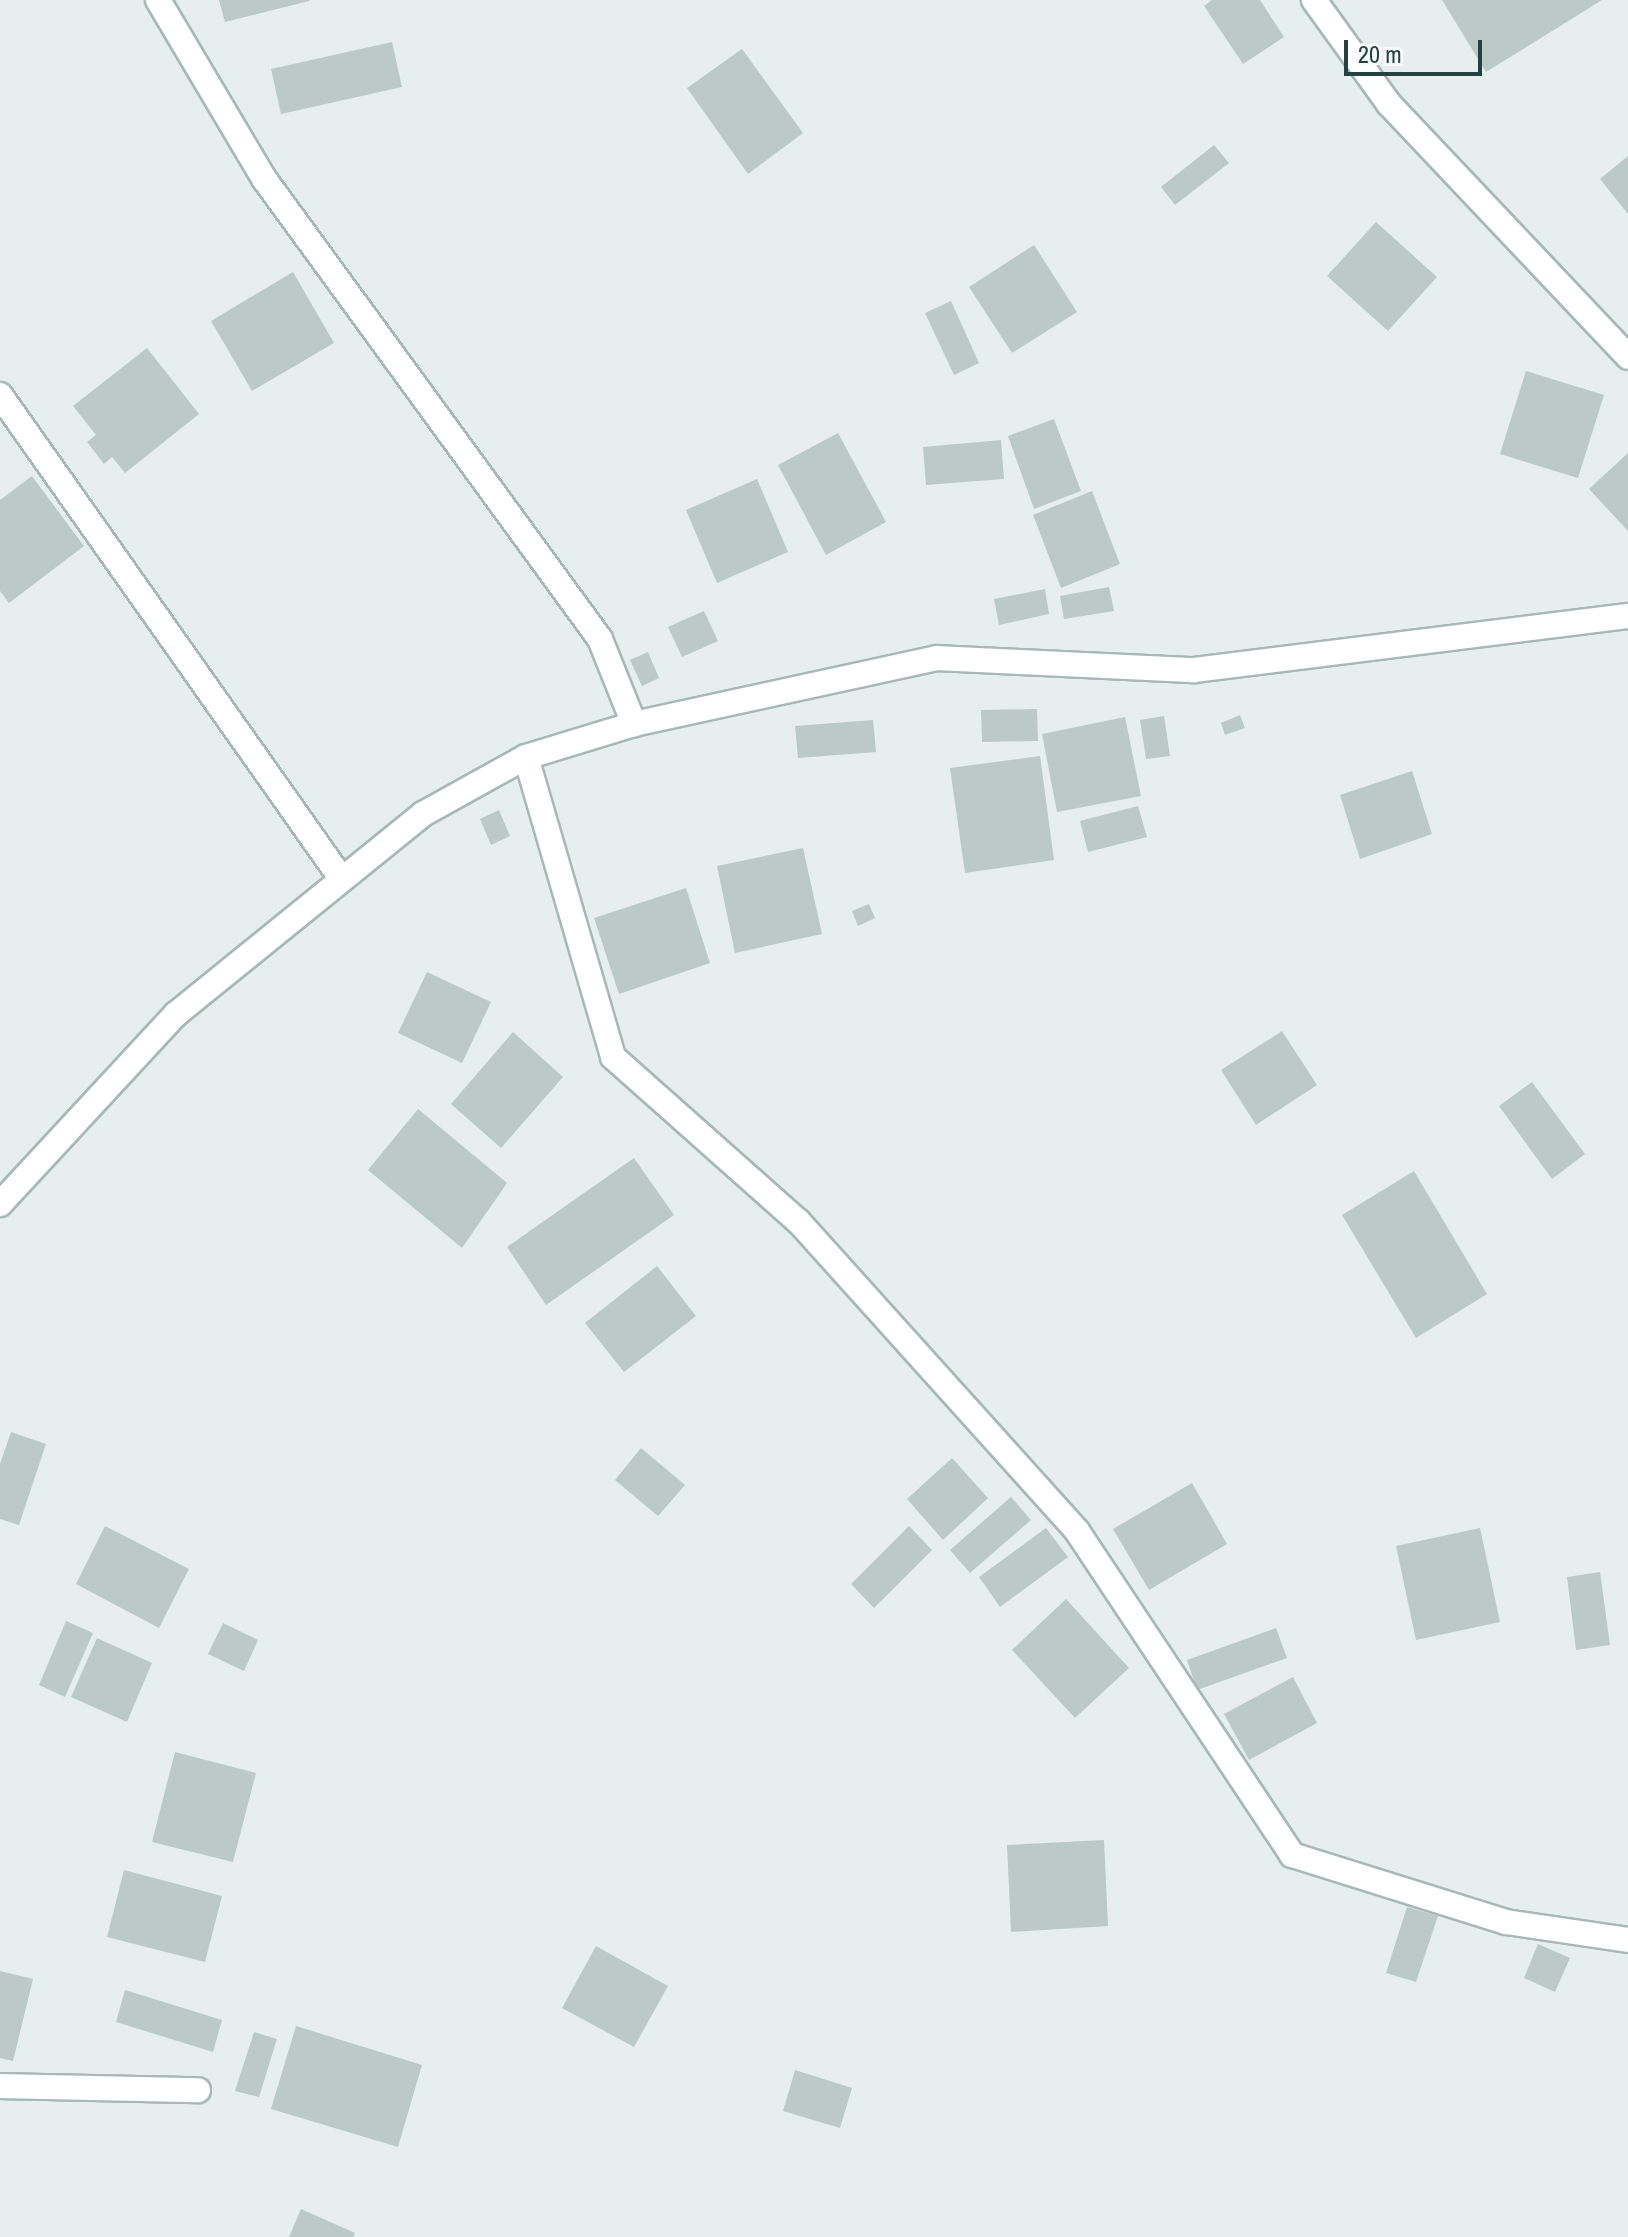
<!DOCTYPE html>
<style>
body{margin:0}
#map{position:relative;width:1628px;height:2237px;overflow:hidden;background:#e6efed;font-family:"Archivo Narrow",sans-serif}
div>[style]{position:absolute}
.building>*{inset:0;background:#bbcac6}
.roads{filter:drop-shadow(2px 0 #a8b8b6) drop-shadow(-2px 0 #a8b8b6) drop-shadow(0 2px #a8b8b6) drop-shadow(0 -2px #a8b8b6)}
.minor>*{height:24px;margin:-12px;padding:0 12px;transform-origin:12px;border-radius:12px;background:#fff}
span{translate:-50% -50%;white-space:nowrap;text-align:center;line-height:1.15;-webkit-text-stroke:7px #f7fbfa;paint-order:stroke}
.scale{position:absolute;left:1344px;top:40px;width:138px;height:36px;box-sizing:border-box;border:4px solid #234240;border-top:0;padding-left:10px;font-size:24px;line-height:28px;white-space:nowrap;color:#234240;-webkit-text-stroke:6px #f7fbfa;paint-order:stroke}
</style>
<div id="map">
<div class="building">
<div style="clip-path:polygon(219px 0,309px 0,309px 1px,225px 22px)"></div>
<div style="clip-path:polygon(1212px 0,1260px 0,1284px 37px,1243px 64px,1204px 6px)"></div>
<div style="clip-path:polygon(1442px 0,1602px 0,1486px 72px)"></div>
<div style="clip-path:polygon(392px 42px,402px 87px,281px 114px,271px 69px)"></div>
<div style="clip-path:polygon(742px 49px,803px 133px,748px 174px,687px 88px)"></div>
<div style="clip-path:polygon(1214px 145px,1229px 163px,1175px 205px,1161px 187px)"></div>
<div style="clip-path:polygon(1628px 156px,1628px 214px,1600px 179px)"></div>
<div style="clip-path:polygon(1376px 222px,1437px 277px,1388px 331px,1327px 276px)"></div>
<div style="clip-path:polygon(1034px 245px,1077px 312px,1012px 353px,969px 287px)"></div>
<div style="clip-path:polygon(293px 272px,334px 343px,252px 391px,211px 321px)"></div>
<div style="clip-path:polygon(951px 301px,979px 363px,954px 375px,925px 313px)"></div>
<div style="clip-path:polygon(147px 348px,199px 414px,125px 473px,112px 457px,104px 464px,87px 442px,96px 435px,73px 406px)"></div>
<div style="clip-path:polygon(1526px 371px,1604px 395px,1578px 478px,1500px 454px)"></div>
<div style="clip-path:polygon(1054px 419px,1081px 491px,1034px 509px,1008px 436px)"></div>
<div style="clip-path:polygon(838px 433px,886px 522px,826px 555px,778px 465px)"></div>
<div style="clip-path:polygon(1001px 440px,1004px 479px,926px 485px,923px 447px)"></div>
<div style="clip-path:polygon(1628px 453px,1628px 531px,1589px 489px)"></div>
<div style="clip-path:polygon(32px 476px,84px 546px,9px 603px,0 591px,0 500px)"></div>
<div style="clip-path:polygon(757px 479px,788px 552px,717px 583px,686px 510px)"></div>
<div style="clip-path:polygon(1092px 491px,1120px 564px,1061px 588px,1033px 515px)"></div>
<div style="clip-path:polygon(1109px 587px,1114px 611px,1064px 619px,1060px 596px)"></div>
<div style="clip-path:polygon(1045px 589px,1049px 614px,999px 625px,994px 599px)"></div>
<div style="clip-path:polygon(704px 611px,718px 641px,682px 657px,668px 627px)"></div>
<div style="clip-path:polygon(648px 652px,659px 678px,642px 686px,630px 660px)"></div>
<div style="clip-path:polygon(1037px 709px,1038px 741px,982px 742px,981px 710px)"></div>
<div style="clip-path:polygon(1240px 715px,1245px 728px,1225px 735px,1221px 723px)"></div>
<div style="clip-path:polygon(1164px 716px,1170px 756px,1146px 759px,1140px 720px)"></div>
<div style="clip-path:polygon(1125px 717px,1141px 796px,1057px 812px,1042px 734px)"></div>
<div style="clip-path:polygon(873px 720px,876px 752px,798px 758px,795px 726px)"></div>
<div style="clip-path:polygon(1040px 756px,1054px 860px,965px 873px,950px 768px)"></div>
<div style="clip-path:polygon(1412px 771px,1432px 834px,1360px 859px,1340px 795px)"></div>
<div style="clip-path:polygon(1138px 806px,1147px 837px,1088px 852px,1080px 821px)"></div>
<div style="clip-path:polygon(499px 810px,510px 836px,491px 845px,480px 819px)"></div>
<div style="clip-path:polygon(803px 848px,822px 934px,735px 953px,717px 866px)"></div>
<div style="clip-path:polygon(686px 888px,710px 963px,619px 994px,594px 918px)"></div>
<div style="clip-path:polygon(869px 904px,875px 918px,858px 926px,852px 911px)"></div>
<div style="clip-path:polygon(427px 972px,491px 1002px,462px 1063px,398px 1033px)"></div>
<div style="clip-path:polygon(1282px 1031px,1317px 1085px,1256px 1125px,1221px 1070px)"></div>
<div style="clip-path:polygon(513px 1032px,563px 1077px,501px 1148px,451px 1104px)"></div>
<div style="clip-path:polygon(1532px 1082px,1585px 1154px,1552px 1179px,1499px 1106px)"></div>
<div style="clip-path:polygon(418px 1109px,507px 1183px,462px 1248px,368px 1170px)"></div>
<div style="clip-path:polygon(634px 1158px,674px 1215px,546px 1305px,507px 1247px)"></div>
<div style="clip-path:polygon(1414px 1171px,1487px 1294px,1416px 1338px,1342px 1215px)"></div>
<div style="clip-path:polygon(657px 1266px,696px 1316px,624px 1372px,585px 1323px)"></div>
<div style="clip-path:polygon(11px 1432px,46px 1444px,19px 1525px,0 1519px,0 1464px)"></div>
<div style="clip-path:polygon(641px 1448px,685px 1485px,658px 1516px,615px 1480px)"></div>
<div style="clip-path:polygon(952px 1458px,988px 1498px,943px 1540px,907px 1499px)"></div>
<div style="clip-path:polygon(1192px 1483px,1227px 1544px,1149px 1590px,1113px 1529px)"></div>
<div style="clip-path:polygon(1011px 1497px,1031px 1520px,970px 1573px,950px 1550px)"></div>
<div style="clip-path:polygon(105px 1526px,189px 1569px,159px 1628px,76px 1584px)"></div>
<div style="clip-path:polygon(909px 1526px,932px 1550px,874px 1608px,851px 1584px)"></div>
<div style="clip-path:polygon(1046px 1528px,1068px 1557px,1000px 1607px,979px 1577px)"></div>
<div style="clip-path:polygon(1480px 1528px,1500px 1622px,1416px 1640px,1396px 1546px)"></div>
<div style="clip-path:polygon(1600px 1572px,1610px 1645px,1576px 1650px,1567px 1577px)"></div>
<div style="clip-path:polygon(1066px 1599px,1129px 1668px,1075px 1718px,1012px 1650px)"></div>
<div style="clip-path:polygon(66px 1621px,93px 1633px,65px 1697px,39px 1685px)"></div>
<div style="clip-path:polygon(223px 1623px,258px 1640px,244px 1671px,208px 1654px)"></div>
<div style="clip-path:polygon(1276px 1628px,1287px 1658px,1197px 1690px,1187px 1660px)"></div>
<div style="clip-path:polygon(97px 1638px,152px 1663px,127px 1722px,71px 1697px)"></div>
<div style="clip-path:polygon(1293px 1677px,1317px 1723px,1249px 1760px,1224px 1714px)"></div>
<div style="clip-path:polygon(175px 1752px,256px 1773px,233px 1862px,152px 1842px)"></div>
<div style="clip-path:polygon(1104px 1840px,1108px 1926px,1011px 1932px,1007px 1845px)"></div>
<div style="clip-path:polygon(124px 1870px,222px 1896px,205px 1962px,107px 1937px)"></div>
<div style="clip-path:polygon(1407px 1907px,1438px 1916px,1416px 1982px,1386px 1973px)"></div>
<div style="clip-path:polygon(1538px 1944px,1570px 1958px,1555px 1992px,1524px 1978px)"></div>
<div style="clip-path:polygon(596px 1946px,668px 1986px,634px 2047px,562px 2008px)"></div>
<div style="clip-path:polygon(0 1971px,33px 1979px,13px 2061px,0 2058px)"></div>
<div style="clip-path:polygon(125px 1990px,222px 2020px,213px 2052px,116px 2022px)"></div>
<div style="clip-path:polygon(296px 2026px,422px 2065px,398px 2147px,271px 2109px)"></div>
<div style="clip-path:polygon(254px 2032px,277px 2039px,259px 2097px,235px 2091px)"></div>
<div style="clip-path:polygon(795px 2070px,852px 2088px,840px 2128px,783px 2111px)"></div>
<div style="clip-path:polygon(301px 2209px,355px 2233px,353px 2237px,289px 2237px)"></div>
</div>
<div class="roads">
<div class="minor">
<div style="left:158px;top:0;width:209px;rotate:59.3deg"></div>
<div style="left:265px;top:180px;width:568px;rotate:53.88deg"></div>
<div style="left:600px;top:639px;width:92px;rotate:68.2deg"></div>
<div style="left:1314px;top:0;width:128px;rotate:54.2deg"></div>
<div style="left:1389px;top:104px;width:348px;rotate:46.6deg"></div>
<div style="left:0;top:395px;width:591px;rotate:54.78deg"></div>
<div style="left:526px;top:757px;width:312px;rotate:73.8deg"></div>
<div style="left:613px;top:1057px;width:247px;rotate:41.6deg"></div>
<div style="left:798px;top:1221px;width:417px;rotate:48deg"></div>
<div style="left:1077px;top:1531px;width:389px;rotate:56.4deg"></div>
<div style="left:1292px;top:1855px;width:224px;rotate:17.4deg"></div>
<div style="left:1506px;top:1922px;width:123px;rotate:8.4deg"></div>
<div style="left:0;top:1204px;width:259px;rotate:-47.2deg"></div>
<div style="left:176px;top:1014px;width:318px;rotate:-39deg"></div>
<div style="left:423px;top:814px;width:118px;rotate:-29deg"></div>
<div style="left:526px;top:757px;width:113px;rotate:-17deg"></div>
<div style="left:634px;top:724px;width:310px;rotate:-12.3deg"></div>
<div style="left:937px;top:658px;width:257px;rotate:2.7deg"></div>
<div style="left:1194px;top:670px;width:437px;rotate:-7.1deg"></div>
<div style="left:0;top:2086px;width:198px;rotate:1.2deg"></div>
</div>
</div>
<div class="scale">20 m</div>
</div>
